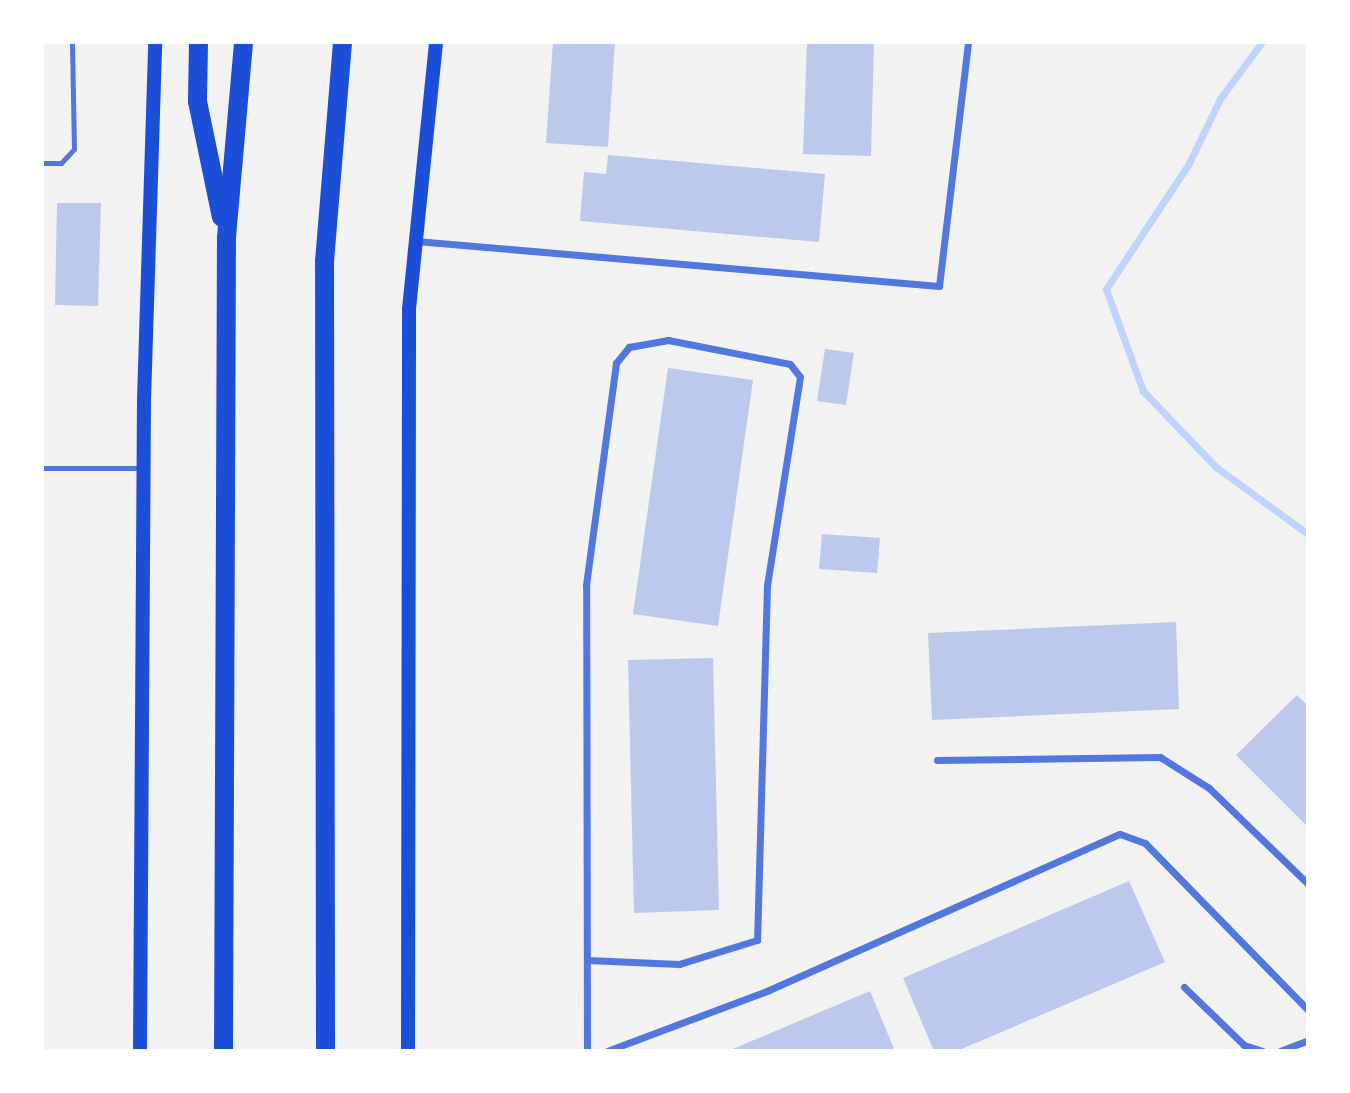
<!DOCTYPE html>
<style>
body{margin:0}
#map{position:relative;width:1350px;height:1093px;overflow:hidden;background:#f2f2f2;font-family:Roboto,sans-serif}
div>[style]{position:absolute}
.stream>*{height:7px;margin:-3.5px;padding:0 3.5px;transform-origin:3.5px;border-radius:3.5px;background:#bfd3fe}
.building>*{inset:0;background:#bdc9ec}
.service>*{height:5px;margin:-2.5px;padding:0 2.5px;transform-origin:2.5px;border-radius:2.5px;background:#5277de}
.minor>*{height:7px;margin:-3.5px;padding:0 3.5px;transform-origin:3.5px;border-radius:3.5px;background:#5277de}
.secondary>*{height:14px;margin:-7px;padding:0 7px;transform-origin:7px;border-radius:7px;background:#1d4ed8}
.motorway>*{height:19px;margin:-9.5px;padding:0 9.5px;transform-origin:9.5px;border-radius:9.5px;background:#1d4ed8}
span{translate:-50% -50%;white-space:nowrap;text-align:center;line-height:1.15;-webkit-text-stroke:7px #fff;paint-order:stroke}
.frame{position:absolute;inset:0;border:44px solid #fff;pointer-events:none}
</style>
<div id="map">
<div class="stream">
<div style="left:1262px;top:42px;width:71px;rotate:126.4deg"></div>
<div style="left:1220px;top:99px;width:73px;rotate:115.9deg"></div>
<div style="left:1188px;top:165px;width:149px;rotate:123.5deg"></div>
<div style="left:1106px;top:289px;width:109px;rotate:70.1deg"></div>
<div style="left:1143px;top:391px;width:105px;rotate:46.2deg"></div>
<div style="left:1216px;top:467px;width:114px;rotate:36.1deg"></div>
</div>
<div class="building">
<div style="clip-path:polygon(553px 42px,615px 42px,608px 147px,546px 143px)"></div>
<div style="clip-path:polygon(807px 42px,874px 42px,871px 156px,803px 154px)"></div>
<div style="clip-path:polygon(608px 155px,825px 174px,819px 242px,580px 221px,584px 172px,606px 174px)"></div>
<div style="clip-path:polygon(57px 203px,101px 203px,98px 306px,55px 305px)"></div>
<div style="clip-path:polygon(825px 349px,854px 353px,846px 405px,817px 401px)"></div>
<div style="clip-path:polygon(668px 368px,753px 380px,718px 626px,633px 614px)"></div>
<div style="clip-path:polygon(822px 534px,880px 538px,877px 573px,819px 569px)"></div>
<div style="clip-path:polygon(1176px 622px,1179px 709px,932px 720px,928px 633px)"></div>
<div style="clip-path:polygon(713px 658px,719px 910px,634px 913px,628px 660px)"></div>
<div style="clip-path:polygon(1297px 695px,1308px 706px,1308px 827px,1236px 755px)"></div>
<div style="clip-path:polygon(1129px 881px,1165px 962px,957px 1051px,934px 1051px,903px 978px)"></div>
<div style="clip-path:polygon(870px 991px,895px 1051px,728px 1051px)"></div>
</div>
<div class="service">
<div style="left:42px;top:163px;width:19px"></div>
<div style="left:61px;top:163px;width:19px;rotate:-47deg"></div>
<div style="left:74px;top:149px;width:107px;rotate:-91.1deg"></div>
<div style="left:42px;top:468px;width:102px"></div>
</div>
<div class="minor">
<div style="left:416px;top:241px;width:525px;rotate:4.92deg"></div>
<div style="left:939px;top:286px;width:246px;rotate:-83.2deg"></div>
<div style="left:937px;top:760px;width:223px;rotate:-0.8deg"></div>
<div style="left:1160px;top:757px;width:58px;rotate:32.3deg"></div>
<div style="left:1209px;top:788px;width:138px;rotate:44.1deg"></div>
<div style="left:1184px;top:987px;width:83px;rotate:44deg"></div>
<div style="left:1244px;top:1045px;width:19px;rotate:18deg"></div>
<div style="left:587px;top:1051px;width:466px;rotate:-90.1deg"></div>
<div style="left:586px;top:585px;width:224px;rotate:-82.3deg"></div>
<div style="left:616px;top:363px;width:21px;rotate:-51deg"></div>
<div style="left:629px;top:347px;width:40px;rotate:-10deg"></div>
<div style="left:668px;top:340px;width:124px;rotate:11.1deg"></div>
<div style="left:790px;top:364px;width:16px;rotate:52deg"></div>
<div style="left:800px;top:377px;width:211px;rotate:99deg"></div>
<div style="left:767px;top:585px;width:355px;rotate:91.6deg"></div>
<div style="left:757px;top:940px;width:82px;rotate:162.9deg"></div>
<div style="left:679px;top:964px;width:92px;rotate:-177.5deg"></div>
<div style="left:607px;top:1051px;width:173px;rotate:-20.6deg"></div>
<div style="left:769px;top:990px;width:384px;rotate:-24deg"></div>
<div style="left:1120px;top:834px;width:27px;rotate:20deg"></div>
<div style="left:1145px;top:843px;width:233px;rotate:45.7deg"></div>
<div style="left:1280px;top:1051px;width:30px;rotate:-21deg"></div>
</div>
<div class="secondary">
<div style="left:140px;top:1051px;width:651px;rotate:-89.65deg"></div>
<div style="left:144px;top:400px;width:358px;rotate:-88.2deg"></div>
<div style="left:408px;top:1051px;width:742px;rotate:-89.92deg"></div>
<div style="left:409px;top:309px;width:268px;rotate:-84.2deg"></div>
</div>
<div class="motorway">
<div style="left:198px;top:42px;width:59px;rotate:91deg"></div>
<div style="left:197px;top:101px;width:118px;rotate:78.3deg"></div>
<div style="left:223px;top:1051px;width:814px;rotate:-89.79deg"></div>
<div style="left:226px;top:237px;width:196px;rotate:-85deg"></div>
<div style="left:325px;top:1051px;width:790px;rotate:-90.07deg"></div>
<div style="left:324px;top:261px;width:220px;rotate:-85.3deg"></div>
</div>
<div class="frame"></div>
</div>
